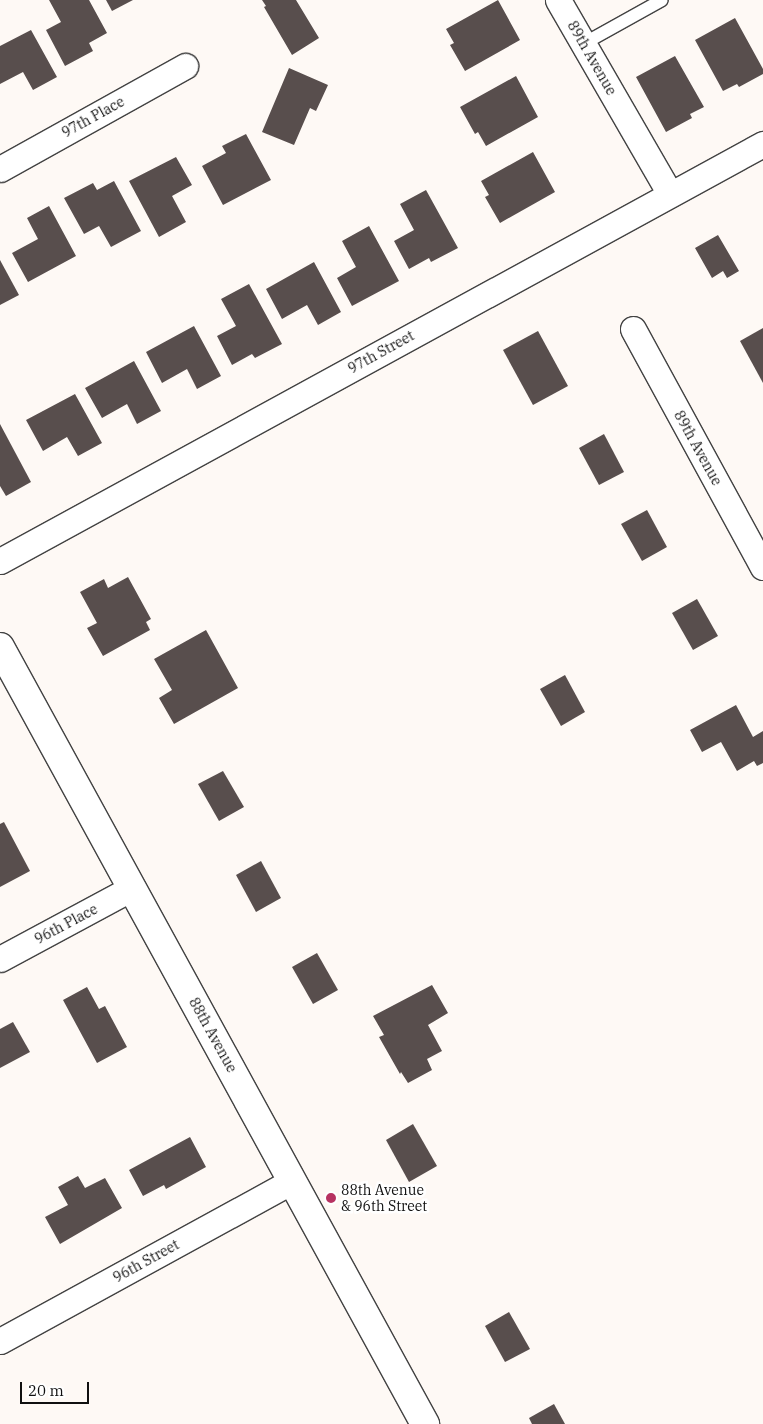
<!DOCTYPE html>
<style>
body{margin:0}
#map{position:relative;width:763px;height:1424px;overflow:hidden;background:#fef9f5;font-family:"IBM Plex Serif",serif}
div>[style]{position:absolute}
.building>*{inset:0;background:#584e4d}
.roads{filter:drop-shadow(1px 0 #434343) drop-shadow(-1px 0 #434343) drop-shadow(0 1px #434343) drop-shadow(0 -1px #434343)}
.service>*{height:12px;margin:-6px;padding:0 6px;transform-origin:6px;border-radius:6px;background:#fff}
.minor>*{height:25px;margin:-12.5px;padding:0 12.5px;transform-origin:12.5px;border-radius:12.5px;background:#fff}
.tertiary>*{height:28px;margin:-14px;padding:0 14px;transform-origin:14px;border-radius:14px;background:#fff}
.dots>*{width:14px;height:14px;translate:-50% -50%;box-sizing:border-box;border:2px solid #fff;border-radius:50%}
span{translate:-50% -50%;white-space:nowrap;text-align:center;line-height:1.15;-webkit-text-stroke:5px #fff;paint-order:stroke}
.street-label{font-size:14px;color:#101010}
.poi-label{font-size:14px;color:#101010}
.left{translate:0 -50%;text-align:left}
.scale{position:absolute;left:20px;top:1382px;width:69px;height:22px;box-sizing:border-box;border:2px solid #101010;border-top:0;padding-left:6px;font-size:15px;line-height:18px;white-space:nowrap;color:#101010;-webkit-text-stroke:4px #fff;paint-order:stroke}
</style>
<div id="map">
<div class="building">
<div style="clip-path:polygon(49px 0,89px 0,107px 33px,89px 43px,93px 51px,65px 66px,46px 30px,61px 22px)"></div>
<div style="clip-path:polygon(106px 0,133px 0,112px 11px)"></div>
<div style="clip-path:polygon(262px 0,296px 0,319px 38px,292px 55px,264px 7px,266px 6px)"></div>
<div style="clip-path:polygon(498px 0,520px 40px,465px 71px,450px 45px,454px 43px,446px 29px)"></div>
<div style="clip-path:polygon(735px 18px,763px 69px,763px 74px,739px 87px,737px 84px,723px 91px,695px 40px)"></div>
<div style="clip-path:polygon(31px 30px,57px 77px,33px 90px,23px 72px,0 84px,0 46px)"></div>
<div style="clip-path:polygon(675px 56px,704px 107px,690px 114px,692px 118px,666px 132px,636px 77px)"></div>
<div style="clip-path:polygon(289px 68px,328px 85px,316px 111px,310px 108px,294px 145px,262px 132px)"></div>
<div style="clip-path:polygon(516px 76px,538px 117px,486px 146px,478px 132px,475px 134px,460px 107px)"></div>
<div style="clip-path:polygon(246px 134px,271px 180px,223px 205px,202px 166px,226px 153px,222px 146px)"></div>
<div style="clip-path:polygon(533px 152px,555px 192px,500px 223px,485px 197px,489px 195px,481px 181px)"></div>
<div style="clip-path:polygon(176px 157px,192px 185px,172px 196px,186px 222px,159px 237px,129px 181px)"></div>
<div style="clip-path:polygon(114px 181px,141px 231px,111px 247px,99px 226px,84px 234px,64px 198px,93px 183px,97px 190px)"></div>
<div style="clip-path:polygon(426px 190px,458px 248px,431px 262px,429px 258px,409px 269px,394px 241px,414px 230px,400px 204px)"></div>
<div style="clip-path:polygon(49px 206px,76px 256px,28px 282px,12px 253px,38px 239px,27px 218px)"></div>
<div style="clip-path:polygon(369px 226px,399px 281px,352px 306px,337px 278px,356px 267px,342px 241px)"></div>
<div style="clip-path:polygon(718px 235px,739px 271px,727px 278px,723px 271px,712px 278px,695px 248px)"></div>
<div style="clip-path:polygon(0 260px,19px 295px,0 305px)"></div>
<div style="clip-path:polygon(314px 262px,341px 312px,318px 325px,307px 305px,282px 319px,266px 289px)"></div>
<div style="clip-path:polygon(249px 284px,282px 344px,255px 358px,252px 354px,232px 365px,217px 336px,236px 326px,221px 299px)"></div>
<div style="clip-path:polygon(194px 326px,221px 376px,197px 389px,187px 369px,162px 383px,146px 352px)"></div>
<div style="clip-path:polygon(763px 328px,763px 383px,740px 341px)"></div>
<div style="clip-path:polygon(538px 331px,568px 386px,533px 405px,503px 350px)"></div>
<div style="clip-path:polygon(134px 361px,161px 411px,137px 424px,127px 404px,102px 418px,85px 388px)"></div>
<div style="clip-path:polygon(75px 394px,102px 443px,78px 456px,67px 437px,43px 451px,26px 420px)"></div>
<div style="clip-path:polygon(0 424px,31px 482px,6px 496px,0 486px)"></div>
<div style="clip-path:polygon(604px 434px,624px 472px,599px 485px,579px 448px)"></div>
<div style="clip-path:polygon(647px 510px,667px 547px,642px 561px,621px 524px)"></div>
<div style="clip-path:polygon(128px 577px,151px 619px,146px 622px,150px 630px,103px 656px,87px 628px,97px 623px,80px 592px,104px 579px,108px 588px)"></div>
<div style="clip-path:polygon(697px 599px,718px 636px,693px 650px,672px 613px)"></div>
<div style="clip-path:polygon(206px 630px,238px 688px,174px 724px,159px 698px,172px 690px,154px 659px)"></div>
<div style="clip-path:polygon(565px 675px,585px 712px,561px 726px,540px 689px)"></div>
<div style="clip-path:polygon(736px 705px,753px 737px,763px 731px,763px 763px,757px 766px,754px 761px,737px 771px,721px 742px,702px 752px,690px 730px)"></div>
<div style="clip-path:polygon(223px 771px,244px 807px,219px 821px,198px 784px)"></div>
<div style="clip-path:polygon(4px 822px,30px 871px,0 887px,0 824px)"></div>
<div style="clip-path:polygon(261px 861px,281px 898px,256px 912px,236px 875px)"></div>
<div style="clip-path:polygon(317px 953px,338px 990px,313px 1004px,292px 967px)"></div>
<div style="clip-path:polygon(432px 985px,448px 1013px,428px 1025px,442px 1051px,427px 1059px,432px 1070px,408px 1083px,401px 1072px,400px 1074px,379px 1037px,384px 1035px,373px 1016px)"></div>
<div style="clip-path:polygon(87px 987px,99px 1009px,105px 1006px,127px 1047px,97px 1063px,63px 1000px)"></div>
<div style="clip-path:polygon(13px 1022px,30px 1052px,0 1068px,0 1029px)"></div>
<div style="clip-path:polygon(413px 1124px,437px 1166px,409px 1182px,386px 1140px)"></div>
<div style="clip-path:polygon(190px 1137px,206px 1167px,166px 1189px,164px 1185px,143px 1196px,129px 1170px)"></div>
<div style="clip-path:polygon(78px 1176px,85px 1188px,105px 1178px,122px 1208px,60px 1244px,45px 1217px,68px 1205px,58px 1187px)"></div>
<div style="clip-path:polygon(509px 1312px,530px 1349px,505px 1362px,485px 1326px)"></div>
<div style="clip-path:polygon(554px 1404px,565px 1424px,532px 1424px,529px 1418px)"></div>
</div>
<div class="roads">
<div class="service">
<div style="left:583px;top:44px;width:90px;rotate:-29.1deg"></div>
</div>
<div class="minor">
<div style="left:558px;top:0;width:224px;rotate:60deg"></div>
<div style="left:0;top:169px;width:212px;rotate:-29.1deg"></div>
<div style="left:633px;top:329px;width:271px;rotate:61.4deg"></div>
<div style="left:0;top:561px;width:870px;rotate:-28.66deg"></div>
<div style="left:0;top:959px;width:150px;rotate:-28.3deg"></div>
<div style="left:0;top:1341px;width:333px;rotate:-28.7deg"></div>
</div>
<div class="tertiary">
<div style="left:0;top:647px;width:886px;rotate:61.32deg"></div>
</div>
</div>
<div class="dots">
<div style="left:331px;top:1198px;background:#b73261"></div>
</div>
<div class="street-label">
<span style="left:592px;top:58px;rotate:60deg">89th Avenue</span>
<span style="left:93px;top:117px;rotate:-29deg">97th Place</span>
<span style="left:381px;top:352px;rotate:-29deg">97th Street</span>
<span style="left:698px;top:448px;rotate:61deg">89th Avenue</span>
<span style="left:66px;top:924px;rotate:-28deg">96th Place</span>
<span style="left:213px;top:1035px;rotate:61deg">88th Avenue</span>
<span style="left:146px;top:1261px;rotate:-29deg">96th Street</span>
</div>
<div class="poi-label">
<span class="left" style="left:341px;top:1198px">88th Avenue<br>&amp; 96th Street</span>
</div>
<div class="scale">20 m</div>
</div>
